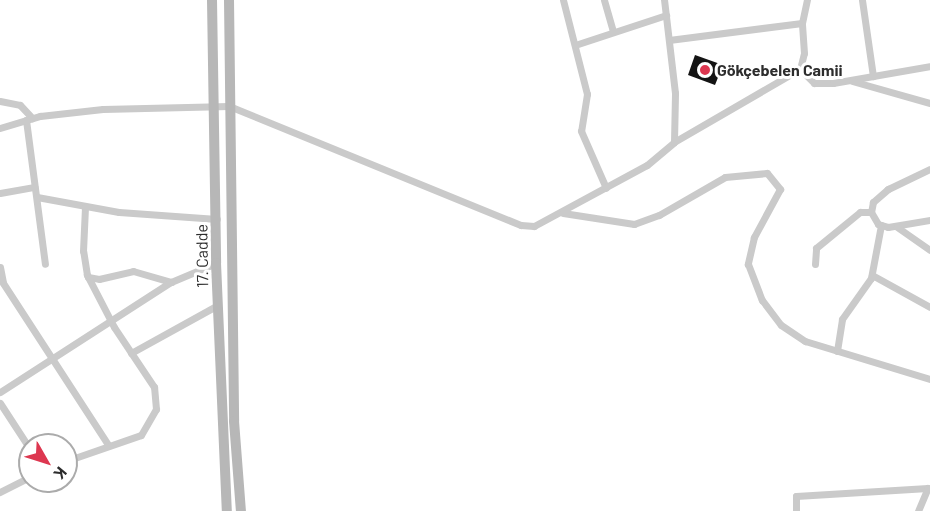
<!DOCTYPE html>
<meta charset="utf-8">
<style>
body{margin:0}
#map{position:relative;width:930px;height:511px;overflow:hidden;background:#fff;font-family:Barlow,sans-serif}
div>[style]{position:absolute}
.building>*{inset:0;background:#141414}
.street>*{height:7px;margin:-3.5px;padding:0 3.5px;transform-origin:3.5px;border-radius:3.5px;background:#cacaca}
.secondary>*{height:10px;margin:-5px;padding:0 5px;transform-origin:5px;border-radius:5px;background:#b7b7b7}
.dots>*{width:16px;height:16px;translate:-50% -50%;box-sizing:border-box;border:3px solid #fff;border-radius:50%}
span{translate:-50% -50%;white-space:nowrap;text-align:center;line-height:1.15;-webkit-text-stroke:6px #fff;paint-order:stroke}
.poi-label{font-size:16px;color:#2d2d2d;font-weight:700}
.left{translate:0 -50%;text-align:left}
.street-label{font-size:16px;color:#2d2d2d}
.north{position:absolute;left:18px;top:433px;width:60px;height:60px;box-sizing:border-box;background:#fff;border:2px solid #ababab;border-radius:50%;rotate:129deg;font-size:16px;font-weight:700;line-height:24px;text-align:center;color:#2d2d2d}
.north::after{content:'';display:block;margin:auto;width:21px;height:27px;background:#dd3750;clip-path:polygon(50% 0,100% 100%,50% 72%,0 100%)}
</style>
<div id="map">
<div class="building">
<div style="clip-path:polygon(695px 55px,723px 65px,715px 85px,688px 75px)"></div>
</div>
<div class="street">
<div style="left:563px;top:0;width:97px;rotate:75.7deg"></div>
<div style="left:587px;top:94px;width:37px;rotate:99deg"></div>
<div style="left:581px;top:131px;width:62px;rotate:66.3deg"></div>
<div style="left:604px;top:0;width:33px;rotate:74deg"></div>
<div style="left:862px;top:0;width:77px;rotate:81.8deg"></div>
<div style="left:669px;top:40px;width:134px;rotate:-7.3deg"></div>
<div style="left:575px;top:45px;width:96px;rotate:-18.2deg"></div>
<div style="left:800px;top:69px;width:20px;rotate:45deg"></div>
<div style="left:814px;top:83px;width:19px"></div>
<div style="left:833px;top:83px;width:98px;rotate:-9.9deg"></div>
<div style="left:852px;top:81px;width:81px;rotate:15.8deg"></div>
<div style="left:0;top:101px;width:20px;rotate:11deg"></div>
<div style="left:20px;top:105px;width:18px;rotate:47deg"></div>
<div style="left:26px;top:120px;width:145px;rotate:82.5deg"></div>
<div style="left:0;top:128px;width:42px;rotate:-16.7deg"></div>
<div style="left:40px;top:116px;width:63px;rotate:-6.3deg"></div>
<div style="left:103px;top:109px;width:126px;rotate:-1.4deg"></div>
<div style="left:229px;top:106px;width:315px;rotate:22.2deg"></div>
<div style="left:521px;top:225px;width:13px;rotate:4deg"></div>
<div style="left:534px;top:226px;width:128px;rotate:-28.4deg"></div>
<div style="left:647px;top:165px;width:35px;rotate:-40deg"></div>
<div style="left:674px;top:142px;width:49px;rotate:-88.8deg"></div>
<div style="left:675px;top:93px;width:94px;rotate:-96.7deg"></div>
<div style="left:674px;top:142px;width:146px;rotate:-30.1deg"></div>
<div style="left:800px;top:69px;width:16px;rotate:-76deg"></div>
<div style="left:804px;top:53px;width:30px;rotate:-94deg"></div>
<div style="left:802px;top:23px;width:24px;rotate:-78deg"></div>
<div style="left:930px;top:169px;width:47px;rotate:154.5deg"></div>
<div style="left:888px;top:189px;width:20px;rotate:139deg"></div>
<div style="left:873px;top:202px;width:10px;rotate:101deg"></div>
<div style="left:871px;top:212px;width:14px;rotate:60deg"></div>
<div style="left:878px;top:224px;width:10px;rotate:17deg"></div>
<div style="left:888px;top:227px;width:43px;rotate:-9.5deg"></div>
<div style="left:0;top:193px;width:35px;rotate:-10deg"></div>
<div style="left:37px;top:197px;width:83px;rotate:10.4deg"></div>
<div style="left:119px;top:212px;width:98px;rotate:4.1deg"></div>
<div style="left:563px;top:213px;width:72px;rotate:8.8deg"></div>
<div style="left:634px;top:224px;width:27px;rotate:-20deg"></div>
<div style="left:659px;top:215px;width:76px;rotate:-29.9deg"></div>
<div style="left:725px;top:177px;width:42px;rotate:-5.4deg"></div>
<div style="left:767px;top:173px;width:21px;rotate:51deg"></div>
<div style="left:780px;top:189px;width:55px;rotate:118.4deg"></div>
<div style="left:754px;top:237px;width:28px;rotate:103deg"></div>
<div style="left:748px;top:264px;width:39px;rotate:69deg"></div>
<div style="left:762px;top:300px;width:31px;rotate:53deg"></div>
<div style="left:781px;top:325px;width:29px;rotate:34deg"></div>
<div style="left:805px;top:341px;width:131px;rotate:16.9deg"></div>
<div style="left:897px;top:227px;width:40px;rotate:34.9deg"></div>
<div style="left:815px;top:264px;width:16px;rotate:-86deg"></div>
<div style="left:816px;top:248px;width:57px;rotate:-39.3deg"></div>
<div style="left:860px;top:212px;width:11px"></div>
<div style="left:0;top:267px;width:16px;rotate:79deg"></div>
<div style="left:3px;top:283px;width:194px;rotate:57deg"></div>
<div style="left:872px;top:275px;width:66px;rotate:28.9deg"></div>
<div style="left:88px;top:277px;width:11px;rotate:10deg"></div>
<div style="left:99px;top:279px;width:35px;rotate:-13deg"></div>
<div style="left:133px;top:271px;width:40px;rotate:16deg"></div>
<div style="left:837px;top:351px;width:32px;rotate:-81deg"></div>
<div style="left:842px;top:319px;width:50px;rotate:-54.7deg"></div>
<div style="left:871px;top:278px;width:54px;rotate:-79.3deg"></div>
<div style="left:131px;top:353px;width:99px;rotate:-28.9deg"></div>
<div style="left:0;top:392px;width:203px;rotate:-32.8deg"></div>
<div style="left:171px;top:282px;width:49px;rotate:-22.9deg"></div>
<div style="left:0;top:403px;width:55px;rotate:56.9deg"></div>
<div style="left:66px;top:461px;width:79px;rotate:-19.1deg"></div>
<div style="left:141px;top:435px;width:30px;rotate:-60deg"></div>
<div style="left:156px;top:409px;width:22px;rotate:-95deg"></div>
<div style="left:154px;top:387px;width:72px;rotate:-123.7deg"></div>
<div style="left:114px;top:327px;width:59px;rotate:-117.4deg"></div>
<div style="left:87px;top:275px;width:24px;rotate:-99deg"></div>
<div style="left:83px;top:251px;width:44px;rotate:-87.4deg"></div>
<div style="left:0;top:492px;width:34px;rotate:-27deg"></div>
<div style="left:796px;top:511px;width:15px;rotate:-90deg"></div>
<div style="left:796px;top:496px;width:132px;rotate:-3.5deg"></div>
<div style="left:918px;top:511px;width:25px;rotate:-67deg"></div>
</div>
<div class="secondary">
<div style="left:212px;top:0;width:263px;rotate:89.1deg"></div>
<div style="left:216px;top:263px;width:248px;rotate:87.5deg"></div>
<div style="left:229px;top:0;width:421px;rotate:89.3deg"></div>
<div style="left:234px;top:421px;width:90px;rotate:85.6deg"></div>
</div>
<div class="dots">
<div style="left:705px;top:70px;background:#dd3750"></div>
</div>
<div class="poi-label">
<span class="left" style="left:717px;top:70px">Gökçebelen Camii</span>
</div>
<div class="street-label">
<span style="left:202px;top:256px;rotate:-91deg">17. Cadde</span>
</div>
<div class="north">K</div>
</div>
